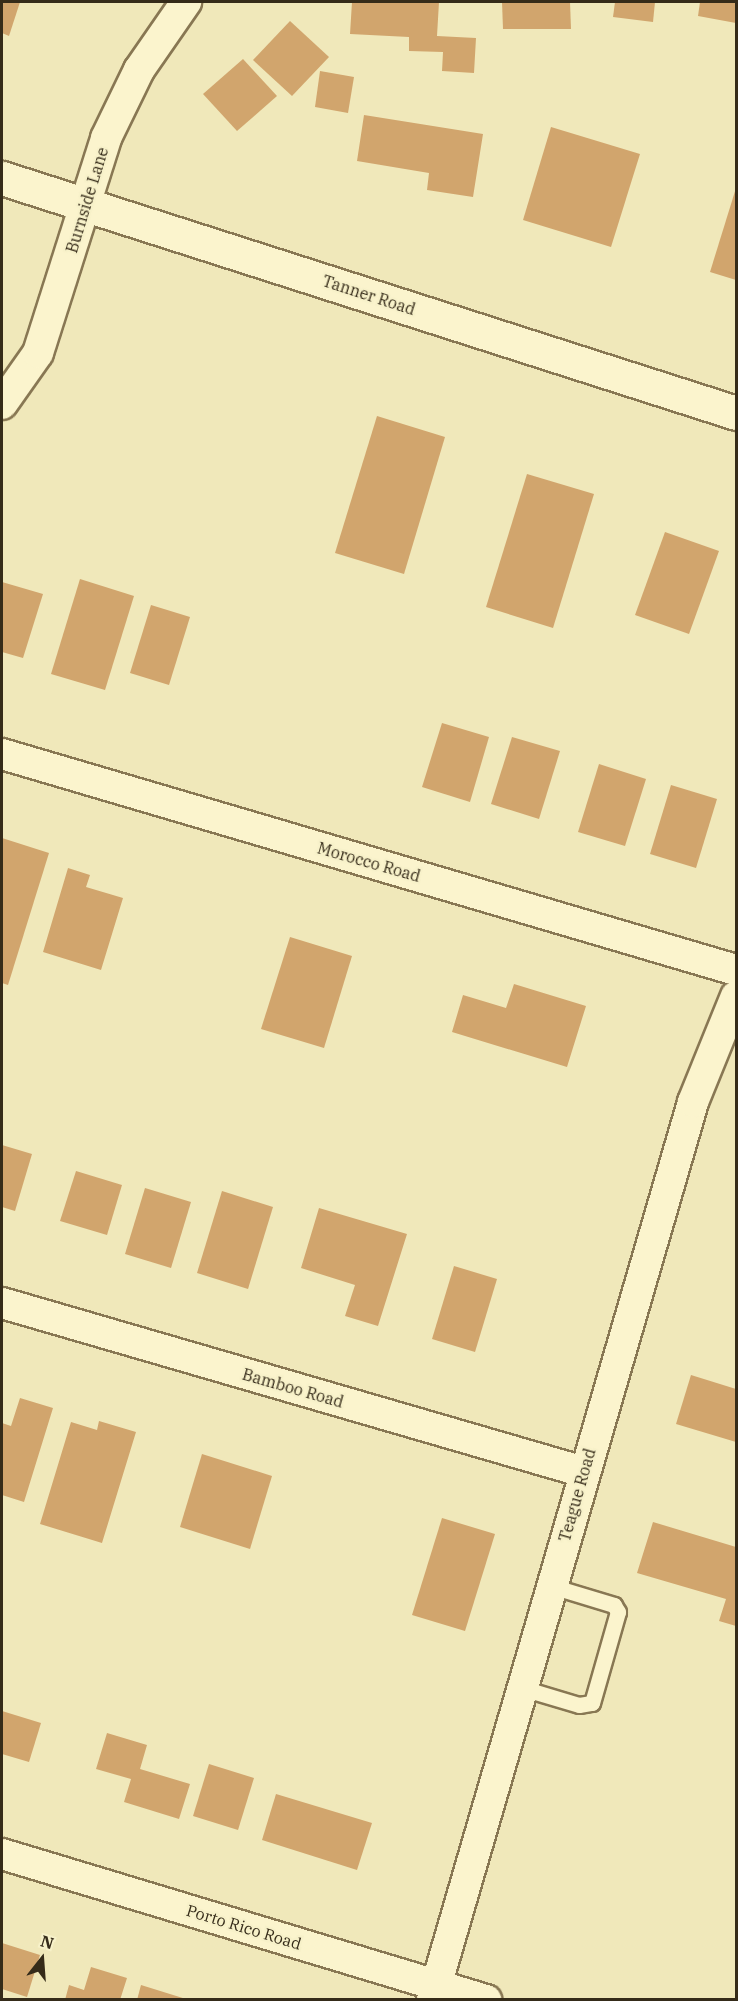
<!DOCTYPE html>
<style>
body{margin:0}
#map{position:relative;width:738px;height:2001px;overflow:hidden;background:#f0e8ba;font-family:"IBM Plex Serif",serif}
div>[style]{position:absolute}
.building>*{inset:0;background:#d1a56d}
.roads{filter:drop-shadow(2px 0 #887753) drop-shadow(-2px 0 #887753) drop-shadow(0 2px #887753) drop-shadow(0 -2px #887753)}
.service>*{height:15px;margin:-7.5px;padding:0 7.5px;transform-origin:7.5px;border-radius:7.5px;background:#fbf4cd}
.minor>*{height:30px;margin:-15px;padding:0 15px;transform-origin:15px;border-radius:15px;background:#fbf4cd}
.secondary>*{height:33px;margin:-16.5px;padding:0 16.5px;transform-origin:16.5px;border-radius:16.5px;background:#fbf4cd}
span{translate:-50% -50%;white-space:nowrap;text-align:center;line-height:1.15;-webkit-text-stroke:4.5px #f7f1c9;paint-order:stroke}
.street-label{font-size:16px;color:#352b19}
.frame{position:absolute;inset:0;border:3px solid #352b19;pointer-events:none}
.north{position:absolute;left:12px;top:1929px;width:60px;height:60px;-webkit-text-stroke:4px #f7f1c9;paint-order:stroke;rotate:17deg;font-size:16px;font-weight:700;line-height:24px;text-align:center;color:#352b19}
.north::after{content:'';display:block;margin:auto;width:21px;height:27px;background:#352b19;clip-path:polygon(50% 0,100% 100%,50% 72%,0 100%)}
</style>
<div id="map">
<div class="building">
<div style="clip-path:polygon(2px 2px,20px 2px,9px 36px,2px 33px)"></div>
<div style="clip-path:polygon(352px 2px,439px 2px,437px 36px,476px 38px,474px 73px,442px 71px,443px 52px,409px 51px,409px 37px,350px 34px)"></div>
<div style="clip-path:polygon(502px 2px,570px 2px,571px 29px,503px 29px)"></div>
<div style="clip-path:polygon(615px 2px,655px 2px,653px 22px,613px 17px)"></div>
<div style="clip-path:polygon(700px 2px,736px 2px,736px 23px,698px 16px)"></div>
<div style="clip-path:polygon(290px 21px,329px 57px,292px 96px,253px 60px)"></div>
<div style="clip-path:polygon(243px 59px,277px 96px,237px 131px,203px 94px)"></div>
<div style="clip-path:polygon(320px 71px,354px 77px,348px 113px,315px 107px)"></div>
<div style="clip-path:polygon(364px 115px,483px 134px,473px 197px,427px 190px,429px 173px,357px 161px)"></div>
<div style="clip-path:polygon(551px 127px,640px 154px,611px 247px,523px 220px)"></div>
<div style="clip-path:polygon(736px 188px,736px 280px,710px 272px)"></div>
<div style="clip-path:polygon(377px 416px,445px 437px,404px 574px,335px 553px)"></div>
<div style="clip-path:polygon(527px 474px,594px 494px,553px 628px,486px 607px)"></div>
<div style="clip-path:polygon(665px 532px,719px 551px,689px 634px,635px 615px)"></div>
<div style="clip-path:polygon(80px 579px,134px 596px,105px 690px,51px 674px)"></div>
<div style="clip-path:polygon(2px 582px,43px 594px,23px 658px,2px 652px)"></div>
<div style="clip-path:polygon(151px 605px,190px 617px,169px 685px,130px 673px)"></div>
<div style="clip-path:polygon(442px 723px,489px 737px,470px 802px,422px 787px)"></div>
<div style="clip-path:polygon(512px 737px,560px 751px,539px 819px,491px 804px)"></div>
<div style="clip-path:polygon(599px 764px,646px 779px,625px 846px,578px 832px)"></div>
<div style="clip-path:polygon(671px 785px,717px 799px,696px 868px,650px 854px)"></div>
<div style="clip-path:polygon(2px 838px,49px 853px,8px 985px,2px 983px)"></div>
<div style="clip-path:polygon(68px 868px,90px 875px,86px 887px,123px 898px,101px 970px,43px 952px)"></div>
<div style="clip-path:polygon(290px 937px,352px 956px,324px 1048px,261px 1029px)"></div>
<div style="clip-path:polygon(514px 984px,586px 1006px,567px 1067px,452px 1032px,463px 995px,506px 1008px)"></div>
<div style="clip-path:polygon(2px 1145px,32px 1154px,15px 1211px,2px 1207px)"></div>
<div style="clip-path:polygon(76px 1171px,122px 1185px,107px 1235px,60px 1221px)"></div>
<div style="clip-path:polygon(145px 1188px,191px 1202px,171px 1268px,125px 1254px)"></div>
<div style="clip-path:polygon(222px 1191px,273px 1207px,248px 1289px,197px 1273px)"></div>
<div style="clip-path:polygon(319px 1208px,407px 1234px,378px 1326px,345px 1316px,355px 1285px,301px 1268px)"></div>
<div style="clip-path:polygon(454px 1266px,497px 1279px,475px 1352px,432px 1339px)"></div>
<div style="clip-path:polygon(691px 1375px,736px 1389px,736px 1442px,676px 1424px)"></div>
<div style="clip-path:polygon(20px 1398px,53px 1408px,24px 1502px,2px 1495px,2px 1423px,11px 1426px)"></div>
<div style="clip-path:polygon(99px 1421px,136px 1432px,102px 1543px,40px 1524px,71px 1422px,97px 1430px)"></div>
<div style="clip-path:polygon(202px 1454px,272px 1476px,250px 1549px,180px 1527px)"></div>
<div style="clip-path:polygon(442px 1518px,495px 1534px,465px 1631px,412px 1615px)"></div>
<div style="clip-path:polygon(653px 1522px,736px 1547px,736px 1626px,719px 1621px,726px 1599px,637px 1573px)"></div>
<div style="clip-path:polygon(2px 1711px,41px 1723px,29px 1762px,2px 1754px)"></div>
<div style="clip-path:polygon(107px 1733px,147px 1745px,140px 1769px,190px 1784px,179px 1819px,124px 1802px,131px 1779px,96px 1769px)"></div>
<div style="clip-path:polygon(209px 1764px,254px 1778px,238px 1830px,193px 1816px)"></div>
<div style="clip-path:polygon(276px 1794px,372px 1823px,357px 1870px,262px 1840px)"></div>
<div style="clip-path:polygon(2px 1943px,40px 1955px,27px 1997px,2px 1989px)"></div>
<div style="clip-path:polygon(91px 1967px,127px 1978px,120px 2000px,65px 2000px,69px 1985px,84px 1990px)"></div>
<div style="clip-path:polygon(141px 1985px,186px 1999px,186px 2000px,137px 2000px)"></div>
</div>
<div class="roads">
<div class="service">
<div style="left:522px;top:1688px;width:59px;rotate:16.6deg"></div>
<div style="left:579px;top:1705px;width:13px;rotate:-9deg"></div>
<div style="left:592px;top:1703px;width:95px;rotate:-74.1deg"></div>
<div style="left:618px;top:1612px;width:8px;rotate:-120deg"></div>
<div style="left:614px;top:1605px;width:66px;rotate:-163.2deg"></div>
</div>
<div class="minor">
<div style="left:2px;top:404px;width:62px;rotate:-54.8deg"></div>
<div style="left:38px;top:353px;width:225px;rotate:-72.4deg"></div>
<div style="left:106px;top:138px;width:76px;rotate:-64.1deg"></div>
<div style="left:139px;top:70px;width:83px;rotate:-55.3deg"></div>
<div style="left:2px;top:754px;width:765px;rotate:16.4deg"></div>
<div style="left:2px;top:1303px;width:606px;rotate:16.19deg"></div>
<div style="left:2px;top:1854px;width:506px;rotate:16.79deg"></div>
<div style="left:432px;top:2000px;width:935px;rotate:-73.79deg"></div>
<div style="left:693px;top:1102px;width:114px;rotate:-67.9deg"></div>
</div>
<div class="secondary">
<div style="left:2px;top:178px;width:771px;rotate:17.75deg"></div>
</div>
</div>
<div class="street-label">
<span style="left:87px;top:200px;rotate:-73deg">Burnside Lane</span>
<span style="left:369px;top:295px;rotate:18deg">Tanner Road</span>
<span style="left:369px;top:862px;rotate:16deg">Morocco Road</span>
<span style="left:293px;top:1388px;rotate:16deg">Bamboo Road</span>
<span style="left:577px;top:1495px;rotate:-74deg">Teague Road</span>
<span style="left:244px;top:1927px;rotate:17deg">Porto Rico Road</span>
</div>
<div class="frame"></div>
<div class="north">N</div>
</div>
